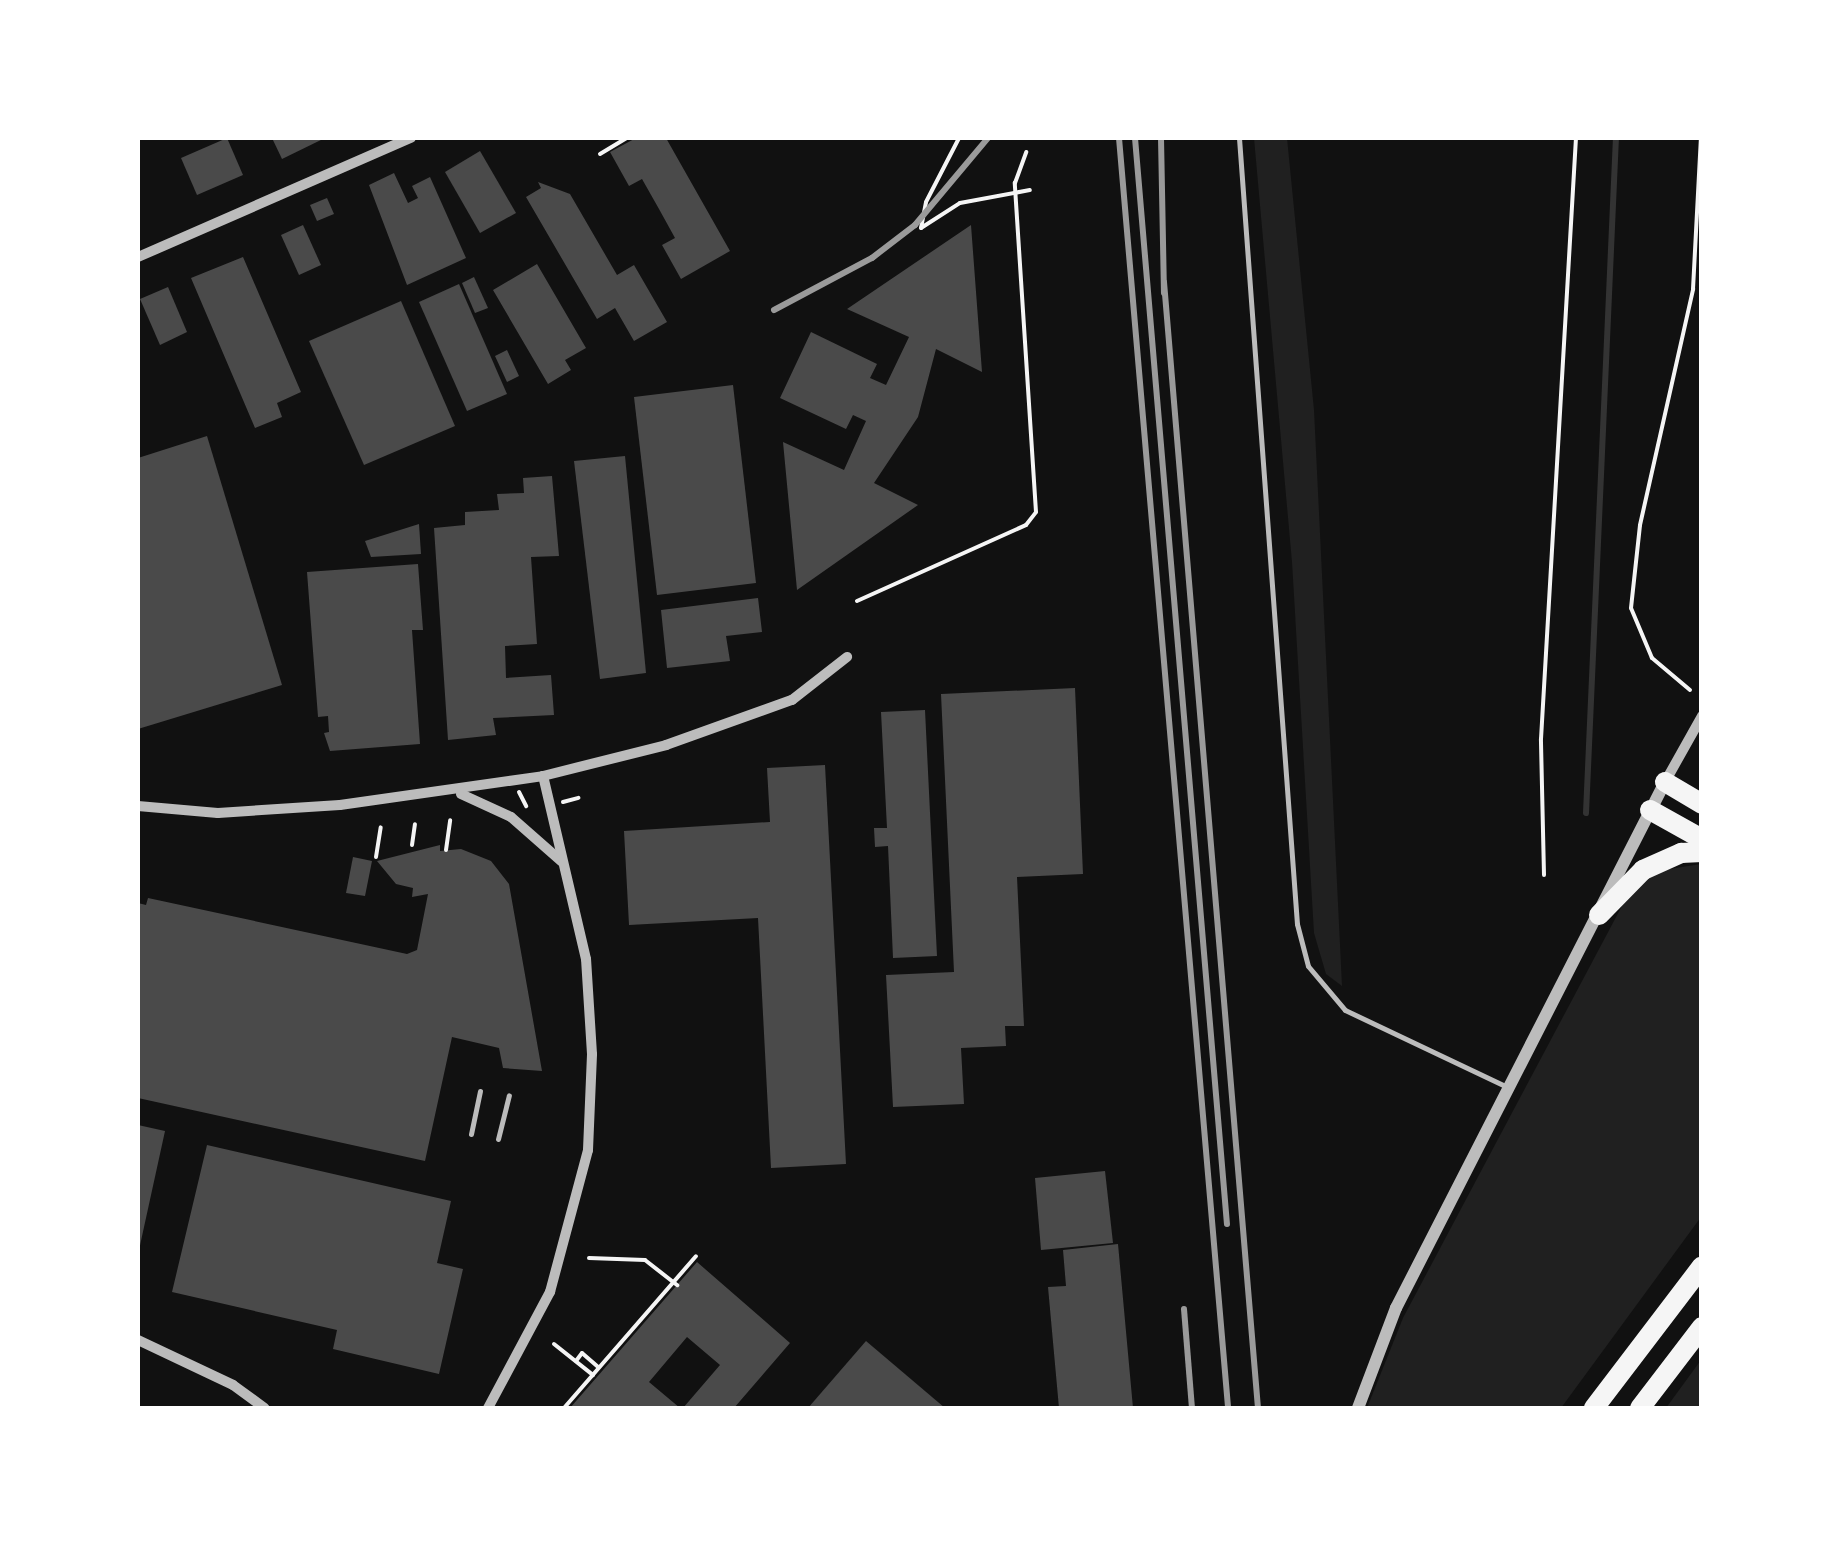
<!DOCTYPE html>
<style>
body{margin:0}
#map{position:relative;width:1839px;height:1546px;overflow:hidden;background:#111;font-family:"Archivo Narrow",sans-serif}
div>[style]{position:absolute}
.green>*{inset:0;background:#202020}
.stream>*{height:6px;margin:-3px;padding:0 3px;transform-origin:3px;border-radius:3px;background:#333}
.building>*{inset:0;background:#4a4a4a}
.path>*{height:4px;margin:-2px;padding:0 2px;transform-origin:2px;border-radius:2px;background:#f5f5f5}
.service>*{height:5px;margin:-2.5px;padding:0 2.5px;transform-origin:2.5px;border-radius:2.5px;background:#bcbcbc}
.minor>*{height:10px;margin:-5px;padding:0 5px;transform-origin:5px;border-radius:5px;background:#bcbcbc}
.tertiary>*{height:12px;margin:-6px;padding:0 6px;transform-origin:6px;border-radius:6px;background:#bcbcbc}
.motorway>*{height:20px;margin:-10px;padding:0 10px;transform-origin:10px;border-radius:10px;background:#f5f5f5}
.rail>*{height:6px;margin:-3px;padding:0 3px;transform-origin:3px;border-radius:3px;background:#9a9a9a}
span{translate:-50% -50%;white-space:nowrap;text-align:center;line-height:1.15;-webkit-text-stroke:8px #fff;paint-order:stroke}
.frame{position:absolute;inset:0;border:140px solid #fff;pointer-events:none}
</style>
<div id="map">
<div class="green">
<div style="clip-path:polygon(1254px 138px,1287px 138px,1314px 410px,1342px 986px,1326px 974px,1314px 933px,1292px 562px)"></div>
<div style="clip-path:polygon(1701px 864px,1701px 1217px,1561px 1408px,1367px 1408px,1403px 1318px,1631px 889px,1657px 871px)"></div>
<div style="clip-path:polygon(1701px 1360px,1701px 1408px,1666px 1408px)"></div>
</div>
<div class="stream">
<div style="left:1586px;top:813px;width:676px;rotate:-87.46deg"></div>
</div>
<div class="building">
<div style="clip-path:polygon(227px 138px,243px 175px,197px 195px,181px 158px)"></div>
<div style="clip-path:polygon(272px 138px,325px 138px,282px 159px)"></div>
<div style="clip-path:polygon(636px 138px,666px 138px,730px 251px,681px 279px,662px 245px,675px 238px,659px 209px,642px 179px,629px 186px,610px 152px)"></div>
<div style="clip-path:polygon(480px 151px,516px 213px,480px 233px,445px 172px)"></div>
<div style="clip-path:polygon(394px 173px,408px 203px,418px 198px,412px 186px,430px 177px,466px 258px,407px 285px,369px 185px)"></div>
<div style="clip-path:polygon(538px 182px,570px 194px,617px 275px,634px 265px,667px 322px,634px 341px,615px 308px,597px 319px,526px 197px,541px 188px)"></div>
<div style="clip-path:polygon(327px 198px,334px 214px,317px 221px,310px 205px)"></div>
<div style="clip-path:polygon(303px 225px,321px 265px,299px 275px,281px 235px)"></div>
<div style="clip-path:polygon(971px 225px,982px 372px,936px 349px,918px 417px,874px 483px,918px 505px,797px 590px,783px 442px,844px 470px,866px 421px,853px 415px,846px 429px,780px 398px,811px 332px,877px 364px,870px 378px,886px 385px,909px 337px,847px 309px)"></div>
<div style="clip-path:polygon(243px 257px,301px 392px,277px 403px,282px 417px,255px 428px,191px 278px)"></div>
<div style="clip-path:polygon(537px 264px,586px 348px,565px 360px,571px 370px,548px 384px,493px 290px)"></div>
<div style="clip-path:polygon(474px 277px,488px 308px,475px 313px,462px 283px)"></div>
<div style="clip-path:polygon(459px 284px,507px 394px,467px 411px,419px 302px)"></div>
<div style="clip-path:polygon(168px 287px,187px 332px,160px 345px,140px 299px)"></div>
<div style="clip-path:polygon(401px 301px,455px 426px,364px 465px,309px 341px)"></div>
<div style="clip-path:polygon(507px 350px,519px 376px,507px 382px,495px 356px)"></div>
<div style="clip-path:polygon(733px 385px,756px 583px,657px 595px,634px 397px)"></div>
<div style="clip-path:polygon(207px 436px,282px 685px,138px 729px,138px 458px)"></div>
<div style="clip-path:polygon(625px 456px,646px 673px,600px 679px,574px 461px)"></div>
<div style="clip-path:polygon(552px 476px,559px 556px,531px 557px,537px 644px,505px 646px,506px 678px,551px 675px,554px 715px,493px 718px,496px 735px,448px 740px,434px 528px,465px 525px,465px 512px,499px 510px,497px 494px,524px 493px,523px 478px)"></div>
<div style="clip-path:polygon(419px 524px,421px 554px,371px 557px,365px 541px)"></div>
<div style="clip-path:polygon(418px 564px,423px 630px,412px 630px,420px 744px,330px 751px,324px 733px,329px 732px,328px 716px,318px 717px,307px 572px)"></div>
<div style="clip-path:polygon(758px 598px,762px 632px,726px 636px,730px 661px,667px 668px,661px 610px)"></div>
<div style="clip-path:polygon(1075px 688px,1083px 874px,1017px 877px,1024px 1026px,1005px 1026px,1006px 1046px,961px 1048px,964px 1104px,893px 1107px,886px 975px,954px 972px,941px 694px)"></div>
<div style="clip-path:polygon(925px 710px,937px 956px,893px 958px,888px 846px,875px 847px,874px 828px,887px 828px,881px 712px)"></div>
<div style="clip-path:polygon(825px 765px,846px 1164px,771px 1168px,758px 918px,629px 925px,624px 831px,770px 822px,767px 768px)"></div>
<div style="clip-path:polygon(440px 845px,440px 851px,461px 849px,491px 861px,509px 884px,542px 1071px,503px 1068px,499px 1048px,452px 1037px,425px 1161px,138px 1098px,138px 903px,146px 905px,148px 898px,407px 954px,417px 950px,428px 894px,412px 897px,413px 888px,396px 884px,377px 861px)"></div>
<div style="clip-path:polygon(353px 857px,372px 861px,365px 896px,346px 893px)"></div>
<div style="clip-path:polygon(138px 1125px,165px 1131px,139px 1250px,138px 1249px)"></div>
<div style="clip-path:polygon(207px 1145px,451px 1201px,437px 1263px,463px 1269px,439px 1374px,333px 1349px,337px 1330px,172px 1292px)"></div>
<div style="clip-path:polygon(1105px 1171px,1113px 1243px,1041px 1250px,1035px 1178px)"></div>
<div style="clip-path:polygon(1118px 1244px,1133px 1408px,1059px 1408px,1048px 1287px,1066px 1286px,1063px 1250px)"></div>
<div style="clip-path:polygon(697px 1262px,790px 1343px,734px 1408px,683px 1408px,720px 1365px,687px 1337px,649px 1382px,680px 1408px,570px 1408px)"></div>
<div style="clip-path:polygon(866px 1341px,945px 1408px,808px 1408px)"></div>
</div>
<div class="path">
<div style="left:600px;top:154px;width:31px;rotate:-31deg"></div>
<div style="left:921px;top:228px;width:46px;rotate:-32.7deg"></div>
<div style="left:960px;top:203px;width:71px;rotate:-10.5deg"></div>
<div style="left:921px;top:228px;width:26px;rotate:-79deg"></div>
<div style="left:926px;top:202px;width:72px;rotate:-62.7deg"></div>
<div style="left:857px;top:601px;width:185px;rotate:-24.2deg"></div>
<div style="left:1026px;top:525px;width:16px;rotate:-52deg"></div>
<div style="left:1036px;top:512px;width:330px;rotate:-93.7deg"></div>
<div style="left:1015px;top:183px;width:33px;rotate:-70deg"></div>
<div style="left:1690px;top:690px;width:50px;rotate:-139.9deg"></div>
<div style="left:1652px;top:658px;width:54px;rotate:-112.8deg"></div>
<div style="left:1631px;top:608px;width:83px;rotate:-83.8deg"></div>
<div style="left:1640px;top:525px;width:242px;rotate:-77.3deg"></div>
<div style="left:1693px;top:289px;width:151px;rotate:-87deg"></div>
<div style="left:519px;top:792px;width:16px;rotate:63deg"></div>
<div style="left:563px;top:802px;width:16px;rotate:-15deg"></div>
<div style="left:412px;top:845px;width:21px;rotate:-82deg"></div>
<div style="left:446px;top:850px;width:30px;rotate:-82deg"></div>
<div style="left:376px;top:857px;width:30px;rotate:-81deg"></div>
<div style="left:1544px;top:875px;width:136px;rotate:-91.3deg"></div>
<div style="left:1541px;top:739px;width:602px;rotate:-86.67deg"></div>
<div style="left:589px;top:1258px;width:56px;rotate:2deg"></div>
<div style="left:645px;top:1260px;width:41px;rotate:38deg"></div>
<div style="left:554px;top:1344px;width:50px;rotate:38.5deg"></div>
<div style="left:576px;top:1361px;width:10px;rotate:-53deg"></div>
<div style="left:582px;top:1353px;width:21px;rotate:41deg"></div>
<div style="left:564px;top:1408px;width:201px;rotate:-49deg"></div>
</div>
<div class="service">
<div style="left:1239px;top:138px;width:788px;rotate:85.78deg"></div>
<div style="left:1297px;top:924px;width:43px;rotate:75.3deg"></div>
<div style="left:1308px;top:966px;width:57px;rotate:49.9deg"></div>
<div style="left:1345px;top:1010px;width:182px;rotate:25.4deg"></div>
<div style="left:471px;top:1134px;width:44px;rotate:-78.2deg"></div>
<div style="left:498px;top:1139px;width:45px;rotate:-76deg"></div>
</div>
<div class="minor">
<div style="left:138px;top:257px;width:298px;rotate:-23.6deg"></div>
<div style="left:1665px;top:782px;width:76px;rotate:-60.7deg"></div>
<div style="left:461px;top:794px;width:55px;rotate:24.7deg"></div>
<div style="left:511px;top:817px;width:67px;rotate:41.3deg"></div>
<div style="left:138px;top:806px;width:80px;rotate:5deg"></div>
<div style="left:218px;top:813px;width:122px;rotate:-3.8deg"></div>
<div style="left:340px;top:805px;width:205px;rotate:-8.1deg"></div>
<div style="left:543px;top:776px;width:127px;rotate:-14.1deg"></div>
<div style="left:666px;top:745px;width:134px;rotate:-19.7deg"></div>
<div style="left:792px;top:700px;width:70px;rotate:-38deg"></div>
<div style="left:138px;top:1340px;width:105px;rotate:25.3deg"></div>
<div style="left:233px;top:1385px;width:39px;rotate:36deg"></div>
<div style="left:488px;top:1408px;width:132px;rotate:-61.9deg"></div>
<div style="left:550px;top:1292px;width:147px;rotate:-75deg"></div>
<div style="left:588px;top:1150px;width:96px;rotate:-87.6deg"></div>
<div style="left:592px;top:1054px;width:95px;rotate:-93.6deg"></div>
<div style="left:586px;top:959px;width:188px;rotate:-103.2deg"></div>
</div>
<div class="tertiary">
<div style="left:1358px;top:1408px;width:107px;rotate:-69.2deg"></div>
<div style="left:1396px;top:1308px;width:591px;rotate:-62.91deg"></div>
</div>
<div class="motorway">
<div style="left:1665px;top:782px;width:43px;rotate:30.7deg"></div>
<div style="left:1650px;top:810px;width:60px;rotate:29.1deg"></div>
<div style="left:1599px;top:915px;width:63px;rotate:-45.6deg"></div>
<div style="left:1643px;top:870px;width:42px;rotate:-24.1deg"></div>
<div style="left:1681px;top:853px;width:21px;rotate:-3deg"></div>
<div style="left:1594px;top:1408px;width:178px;rotate:-52.7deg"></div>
<div style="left:1640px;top:1408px;width:102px;rotate:-52.6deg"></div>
</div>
<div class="rail">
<div style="left:1119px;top:138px;width:1275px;rotate:85.09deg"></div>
<div style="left:1135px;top:138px;width:1090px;rotate:85.16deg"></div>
<div style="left:1161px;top:138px;width:155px;rotate:88.9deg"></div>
<div style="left:1164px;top:282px;width:1130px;rotate:85.23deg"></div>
<div style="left:774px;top:310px;width:111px;rotate:-28deg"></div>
<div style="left:872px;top:258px;width:54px;rotate:-37.5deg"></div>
<div style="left:915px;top:225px;width:114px;rotate:-50deg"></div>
<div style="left:1184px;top:1309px;width:99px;rotate:85.4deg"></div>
</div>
<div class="frame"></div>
</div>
